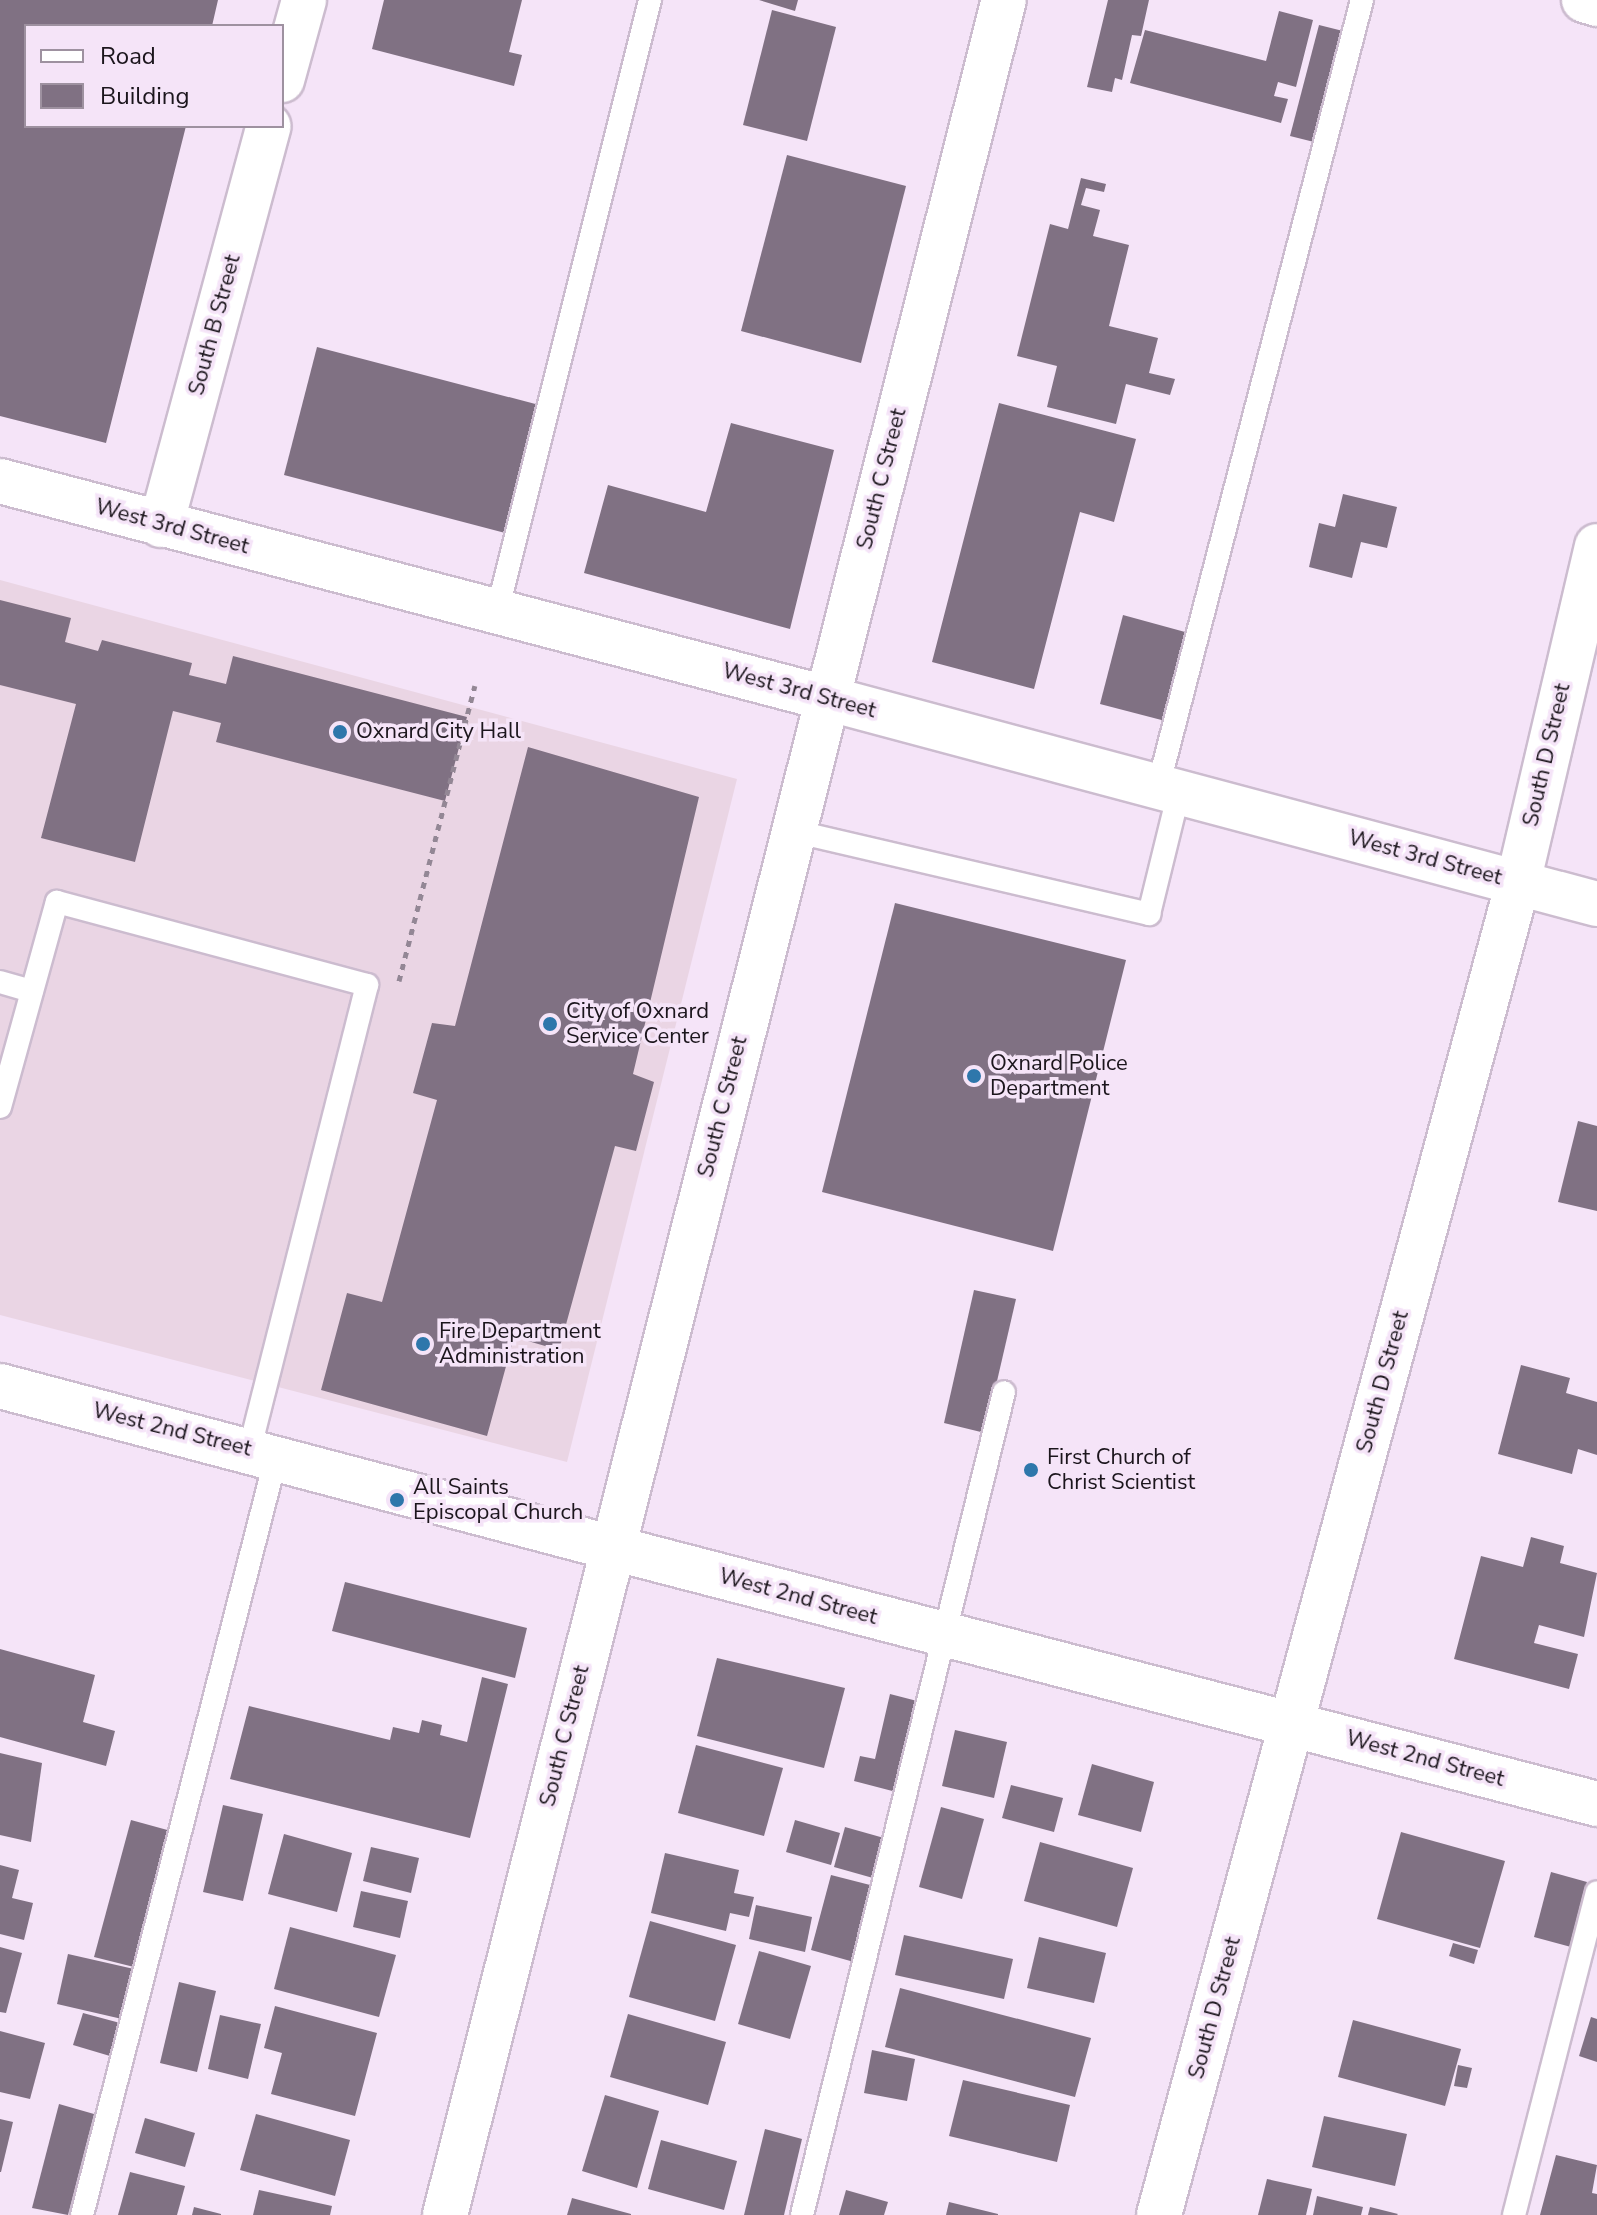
<!DOCTYPE html>
<style>
body{margin:0}
#map{position:relative;width:1597px;height:2215px;overflow:hidden;background:#f5e4f8;font-family:"Nunito Sans",sans-serif}
div>[style]{position:absolute}
.commercial>*{inset:0;background:#ead5e4}
.building>*{inset:0;background:#807183}
.path>*{height:5px;margin-top:-2.5px;transform-origin:0;background:repeating-linear-gradient(90deg,#938795 0 6px,transparent 0 12px)}
.roads{filter:drop-shadow(2px 0 #ccbccf) drop-shadow(-2px 0 #ccbccf) drop-shadow(0 2px #ccbccf) drop-shadow(0 -2px #ccbccf)}
.service>*{height:22px;margin:-11px;padding:0 11px;transform-origin:11px;border-radius:11px;background:#fff}
.minor>*{height:44px;margin:-22px;padding:0 22px;transform-origin:22px;border-radius:22px;background:#fff}
.tertiary>*{height:44px;margin:-22px;padding:0 22px;transform-origin:22px;border-radius:22px;background:#fff}
.dots>*{width:22px;height:22px;translate:-50% -50%;box-sizing:border-box;border:4px solid #f5e4f8;border-radius:50%}
span{translate:-50% -50%;white-space:nowrap;text-align:center;line-height:1.15;-webkit-text-stroke:7px #f5e4f8;paint-order:stroke}
.street-label{font-size:22px;color:#1b151c}
.poi-label{font-size:22px;color:#1b151c}
.left{translate:0 -50%;text-align:left}
.legend{position:absolute;left:24px;top:24px;width:260px;height:104px;box-sizing:border-box;background:#f5e4f8;border:2px solid #9e91a0;margin:0;padding:10px 14px;list-style:none;font-size:24px;color:#1b151c}
.legend li{display:flex;align-items:center;gap:16px;height:40px}
.legend b{width:40px;border:2px solid #9e91a0}
</style>
<div id="map">
<div class="commercial">
<div style="clip-path:polygon(0 580px,737px 779px,567px 1462px,0 1315px)"></div>
</div>
<div class="building">
<div style="clip-path:polygon(0 0,218px 0,212px 26px,26px 26px,26px 126px,186px 126px,106px 443px,0 416px)"></div>
<div style="clip-path:polygon(384px 0,522px 0,509px 52px,522px 55px,514px 86px,372px 49px)"></div>
<div style="clip-path:polygon(759px 0,798px 0,795px 11px)"></div>
<div style="clip-path:polygon(1108px 0,1149px 0,1141px 36px,1132px 35px,1122px 80px,1115px 78px,1112px 92px,1087px 87px)"></div>
<div style="clip-path:polygon(772px 10px,836px 27px,807px 141px,743px 125px)"></div>
<div style="clip-path:polygon(1279px 11px,1313px 20px,1296px 87px,1278px 82px,1274px 96px,1288px 99px,1281px 123px,1130px 83px,1145px 30px,1266px 61px)"></div>
<div style="clip-path:polygon(1319px 25px,1347px 32px,1318px 143px,1290px 136px)"></div>
<div style="clip-path:polygon(787px 155px,906px 186px,861px 363px,741px 331px)"></div>
<div style="clip-path:polygon(1081px 178px,1106px 184px,1104px 192px,1086px 188px,1081px 205px,1100px 210px,1093px 236px,1129px 245px,1109px 326px,1158px 338px,1149px 373px,1175px 379px,1170px 395px,1126px 384px,1116px 424px,1047px 407px,1057px 366px,1017px 356px,1050px 224px,1068px 229px)"></div>
<div style="clip-path:polygon(317px 347px,543px 406px,509px 534px,284px 475px)"></div>
<div style="clip-path:polygon(999px 403px,1136px 439px,1114px 522px,1080px 512px,1034px 689px,932px 662px)"></div>
<div style="clip-path:polygon(731px 423px,834px 450px,790px 629px,584px 573px,608px 485px,706px 512px)"></div>
<div style="clip-path:polygon(1343px 494px,1397px 507px,1387px 548px,1361px 542px,1352px 578px,1309px 567px,1319px 523px,1335px 527px)"></div>
<div style="clip-path:polygon(0 600px,71px 618px,65px 642px,98px 651px,102px 640px,192px 663px,189px 675px,226px 684px,233px 656px,467px 717px,445px 801px,216px 742px,221px 723px,173px 711px,135px 862px,41px 838px,76px 704px,0 685px)"></div>
<div style="clip-path:polygon(1123px 615px,1196px 635px,1173px 723px,1100px 704px)"></div>
<div style="clip-path:polygon(528px 747px,699px 797px,633px 1074px,654px 1082px,636px 1151px,615px 1146px,559px 1350px,514px 1337px,487px 1436px,321px 1390px,347px 1293px,382px 1302px,437px 1100px,413px 1093px,432px 1023px,455px 1026px)"></div>
<div style="clip-path:polygon(895px 903px,1126px 960px,1053px 1251px,822px 1192px)"></div>
<div style="clip-path:polygon(1578px 1121px,1597px 1126px,1597px 1211px,1558px 1202px)"></div>
<div style="clip-path:polygon(974px 1290px,1016px 1299px,985px 1433px,944px 1423px)"></div>
<div style="clip-path:polygon(1521px 1365px,1570px 1378px,1566px 1393px,1597px 1402px,1597px 1455px,1578px 1449px,1572px 1474px,1498px 1454px)"></div>
<div style="clip-path:polygon(1531px 1537px,1564px 1546px,1560px 1563px,1597px 1573px,1584px 1637px,1539px 1625px,1534px 1643px,1578px 1654px,1569px 1689px,1454px 1659px,1481px 1556px,1523px 1567px)"></div>
<div style="clip-path:polygon(345px 1582px,527px 1628px,515px 1678px,332px 1631px)"></div>
<div style="clip-path:polygon(0 1649px,95px 1675px,83px 1722px,115px 1731px,106px 1766px,0 1737px)"></div>
<div style="clip-path:polygon(717px 1658px,845px 1688px,824px 1768px,697px 1736px)"></div>
<div style="clip-path:polygon(482px 1677px,508px 1684px,470px 1838px,230px 1779px,249px 1706px,390px 1740px,393px 1727px,419px 1733px,422px 1720px,442px 1725px,440px 1735px,467px 1742px)"></div>
<div style="clip-path:polygon(890px 1694px,921px 1702px,900px 1793px,854px 1781px,860px 1756px,875px 1759px)"></div>
<div style="clip-path:polygon(955px 1730px,1007px 1742px,994px 1798px,942px 1786px)"></div>
<div style="clip-path:polygon(696px 1745px,783px 1768px,764px 1836px,678px 1813px)"></div>
<div style="clip-path:polygon(0 1753px,42px 1763px,31px 1842px,0 1835px)"></div>
<div style="clip-path:polygon(1092px 1764px,1154px 1782px,1141px 1832px,1078px 1815px)"></div>
<div style="clip-path:polygon(1011px 1785px,1063px 1798px,1054px 1832px,1002px 1818px)"></div>
<div style="clip-path:polygon(223px 1805px,263px 1814px,243px 1901px,203px 1892px)"></div>
<div style="clip-path:polygon(941px 1807px,984px 1819px,962px 1899px,919px 1887px)"></div>
<div style="clip-path:polygon(131px 1820px,171px 1831px,134px 1967px,94px 1957px)"></div>
<div style="clip-path:polygon(795px 1820px,840px 1833px,831px 1865px,786px 1852px)"></div>
<div style="clip-path:polygon(845px 1827px,884px 1838px,873px 1878px,834px 1867px)"></div>
<div style="clip-path:polygon(1401px 1832px,1505px 1861px,1480px 1948px,1377px 1919px)"></div>
<div style="clip-path:polygon(284px 1834px,352px 1853px,337px 1912px,268px 1894px)"></div>
<div style="clip-path:polygon(1040px 1842px,1133px 1868px,1117px 1927px,1024px 1901px)"></div>
<div style="clip-path:polygon(371px 1847px,419px 1858px,411px 1893px,363px 1881px)"></div>
<div style="clip-path:polygon(665px 1853px,739px 1870px,734px 1893px,754px 1897px,749px 1917px,730px 1913px,726px 1931px,651px 1913px)"></div>
<div style="clip-path:polygon(0 1865px,19px 1870px,12px 1898px,33px 1903px,24px 1940px,0 1934px)"></div>
<div style="clip-path:polygon(1551px 1872px,1587px 1882px,1571px 1947px,1534px 1937px)"></div>
<div style="clip-path:polygon(831px 1875px,874px 1886px,854px 1962px,811px 1950px)"></div>
<div style="clip-path:polygon(361px 1891px,408px 1901px,400px 1938px,353px 1927px)"></div>
<div style="clip-path:polygon(756px 1905px,812px 1917px,805px 1952px,749px 1939px)"></div>
<div style="clip-path:polygon(650px 1921px,736px 1945px,715px 2021px,629px 1997px)"></div>
<div style="clip-path:polygon(290px 1927px,396px 1955px,379px 2017px,274px 1989px)"></div>
<div style="clip-path:polygon(904px 1935px,1013px 1959px,1004px 1999px,895px 1975px)"></div>
<div style="clip-path:polygon(1039px 1937px,1106px 1953px,1094px 2003px,1027px 1988px)"></div>
<div style="clip-path:polygon(1453px 1943px,1478px 1950px,1474px 1964px,1449px 1956px)"></div>
<div style="clip-path:polygon(0 1947px,22px 1953px,6px 2013px,0 2012px)"></div>
<div style="clip-path:polygon(759px 1951px,811px 1966px,790px 2039px,738px 2024px)"></div>
<div style="clip-path:polygon(68px 1954px,134px 1969px,122px 2019px,57px 2004px)"></div>
<div style="clip-path:polygon(179px 1982px,216px 1991px,197px 2072px,160px 2063px)"></div>
<div style="clip-path:polygon(900px 1988px,1091px 2038px,1075px 2097px,885px 2047px)"></div>
<div style="clip-path:polygon(275px 2006px,377px 2033px,355px 2116px,271px 2094px,282px 2053px,264px 2048px)"></div>
<div style="clip-path:polygon(83px 2013px,120px 2023px,110px 2056px,73px 2045px)"></div>
<div style="clip-path:polygon(628px 2014px,726px 2042px,708px 2105px,610px 2077px)"></div>
<div style="clip-path:polygon(220px 2015px,261px 2024px,248px 2079px,208px 2069px)"></div>
<div style="clip-path:polygon(1591px 2017px,1597px 2019px,1597px 2062px,1579px 2056px)"></div>
<div style="clip-path:polygon(1353px 2020px,1461px 2049px,1445px 2106px,1338px 2077px)"></div>
<div style="clip-path:polygon(0 2031px,45px 2043px,30px 2099px,0 2092px)"></div>
<div style="clip-path:polygon(872px 2050px,915px 2059px,907px 2101px,864px 2093px)"></div>
<div style="clip-path:polygon(1458px 2065px,1472px 2068px,1467px 2088px,1454px 2086px)"></div>
<div style="clip-path:polygon(963px 2080px,1070px 2105px,1057px 2162px,949px 2136px)"></div>
<div style="clip-path:polygon(605px 2095px,659px 2111px,637px 2188px,582px 2171px)"></div>
<div style="clip-path:polygon(59px 2104px,94px 2114px,68px 2215px,32px 2208px)"></div>
<div style="clip-path:polygon(256px 2114px,350px 2140px,335px 2196px,240px 2170px)"></div>
<div style="clip-path:polygon(1324px 2116px,1407px 2134px,1395px 2186px,1312px 2167px)"></div>
<div style="clip-path:polygon(145px 2118px,195px 2133px,185px 2167px,135px 2153px)"></div>
<div style="clip-path:polygon(0 2119px,13px 2122px,1px 2172px,0 2172px)"></div>
<div style="clip-path:polygon(765px 2129px,802px 2139px,784px 2215px,744px 2215px)"></div>
<div style="clip-path:polygon(661px 2140px,737px 2161px,724px 2210px,648px 2189px)"></div>
<div style="clip-path:polygon(1556px 2155px,1597px 2165px,1592px 2193px,1597px 2194px,1597px 2215px,1540px 2215px)"></div>
<div style="clip-path:polygon(130px 2172px,185px 2186px,177px 2215px,118px 2215px)"></div>
<div style="clip-path:polygon(1267px 2179px,1312px 2189px,1306px 2215px,1258px 2215px)"></div>
<div style="clip-path:polygon(259px 2190px,332px 2206px,330px 2215px,253px 2215px)"></div>
<div style="clip-path:polygon(846px 2190px,888px 2202px,884px 2215px,839px 2215px)"></div>
<div style="clip-path:polygon(1317px 2196px,1363px 2207px,1361px 2215px,1313px 2215px)"></div>
<div style="clip-path:polygon(572px 2198px,631px 2214px,631px 2215px,567px 2215px)"></div>
<div style="clip-path:polygon(949px 2202px,998px 2214px,998px 2215px,946px 2215px)"></div>
<div style="clip-path:polygon(194px 2207px,221px 2214px,221px 2215px,192px 2215px)"></div>
<div style="clip-path:polygon(1370px 2207px,1398px 2214px,1397px 2215px,1368px 2215px)"></div>
</div>
<div class="path">
<div style="left:399px;top:981px;width:305px;rotate:-75.6deg"></div>
</div>
<div class="roads">
<div class="service">
<div style="left:497px;top:612px;width:631px;rotate:-75.96deg"></div>
<div style="left:1158px;top:787px;width:813px;rotate:-75.47deg"></div>
<div style="left:793px;top:831px;width:366px;rotate:13.1deg"></div>
<div style="left:1149px;top:914px;width:126px;rotate:-76.2deg"></div>
<div style="left:0;top:982px;width:33px;rotate:16deg"></div>
<div style="left:0;top:1107px;width:213px;rotate:-74.5deg"></div>
<div style="left:57px;top:902px;width:321px;rotate:15deg"></div>
<div style="left:367px;top:985px;width:479px;rotate:104.2deg"></div>
<div style="left:82px;top:2215px;width:782px;rotate:-75.64deg"></div>
<div style="left:802px;top:2215px;width:847px;rotate:-76.21deg"></div>
<div style="left:1514px;top:2215px;width:333px;rotate:-75.6deg"></div>
</div>
<div class="minor">
<div style="left:1584px;top:0;width:14px;rotate:17deg"></div>
<div style="left:282px;top:80px;width:83px;rotate:-74.6deg"></div>
<div style="left:161px;top:525px;width:413px;rotate:-74.9deg"></div>
<div style="left:826px;top:698px;width:798px;rotate:14.96deg"></div>
<div style="left:0;top:1386px;width:634px;rotate:14.8deg"></div>
<div style="left:1159px;top:2215px;width:1380px;rotate:-74.92deg"></div>
<div style="left:1518px;top:883px;width:346px;rotate:-76.8deg"></div>
</div>
<div class="tertiary">
<div style="left:0;top:481px;width:854px;rotate:14.72deg"></div>
<div style="left:613px;top:1548px;width:1017px;rotate:14.58deg"></div>
<div style="left:445px;top:2215px;width:2284px;rotate:-75.84deg"></div>
</div>
</div>
<div class="dots">
<div style="left:340px;top:732px;background:#2e77ab"></div>
<div style="left:550px;top:1024px;background:#2e77ab"></div>
<div style="left:974px;top:1076px;background:#2e77ab"></div>
<div style="left:423px;top:1344px;background:#2e77ab"></div>
<div style="left:1031px;top:1470px;background:#2e77ab"></div>
<div style="left:397px;top:1500px;background:#2e77ab"></div>
</div>
<div class="street-label">
<span style="left:215px;top:325px;rotate:-75deg">South B Street</span>
<span style="left:882px;top:479px;rotate:-76deg">South C Street</span>
<span style="left:172px;top:527px;rotate:15deg">West 3rd Street</span>
<span style="left:799px;top:691px;rotate:15deg">West 3rd Street</span>
<span style="left:1547px;top:755px;rotate:-77deg">South D Street</span>
<span style="left:1425px;top:858px;rotate:15deg">West 3rd Street</span>
<span style="left:723px;top:1107px;rotate:-76deg">South C Street</span>
<span style="left:1383px;top:1382px;rotate:-75deg">South D Street</span>
<span style="left:172px;top:1430px;rotate:14deg">West 2nd Street</span>
<span style="left:798px;top:1597px;rotate:15deg">West 2nd Street</span>
<span style="left:565px;top:1736px;rotate:-76deg">South C Street</span>
<span style="left:1425px;top:1759px;rotate:15deg">West 2nd Street</span>
<span style="left:1215px;top:2008px;rotate:-75deg">South D Street</span>
</div>
<div class="poi-label">
<span class="left" style="left:356px;top:732px">Oxnard City Hall</span>
<span class="left" style="left:566px;top:1024px">City of Oxnard<br>Service Center</span>
<span class="left" style="left:990px;top:1076px">Oxnard Police<br>Department</span>
<span class="left" style="left:439px;top:1344px">Fire Department<br>Administration</span>
<span class="left" style="left:1047px;top:1470px">First Church of<br>Christ Scientist</span>
<span class="left" style="left:413px;top:1500px">All Saints<br>Episcopal Church</span>
</div>
<ul class="legend">
<li><b style="height:10px;background:#fff"></b>Road</li>
<li><b style="height:22px;background:#807183"></b>Building</li>
</ul>
</div>
